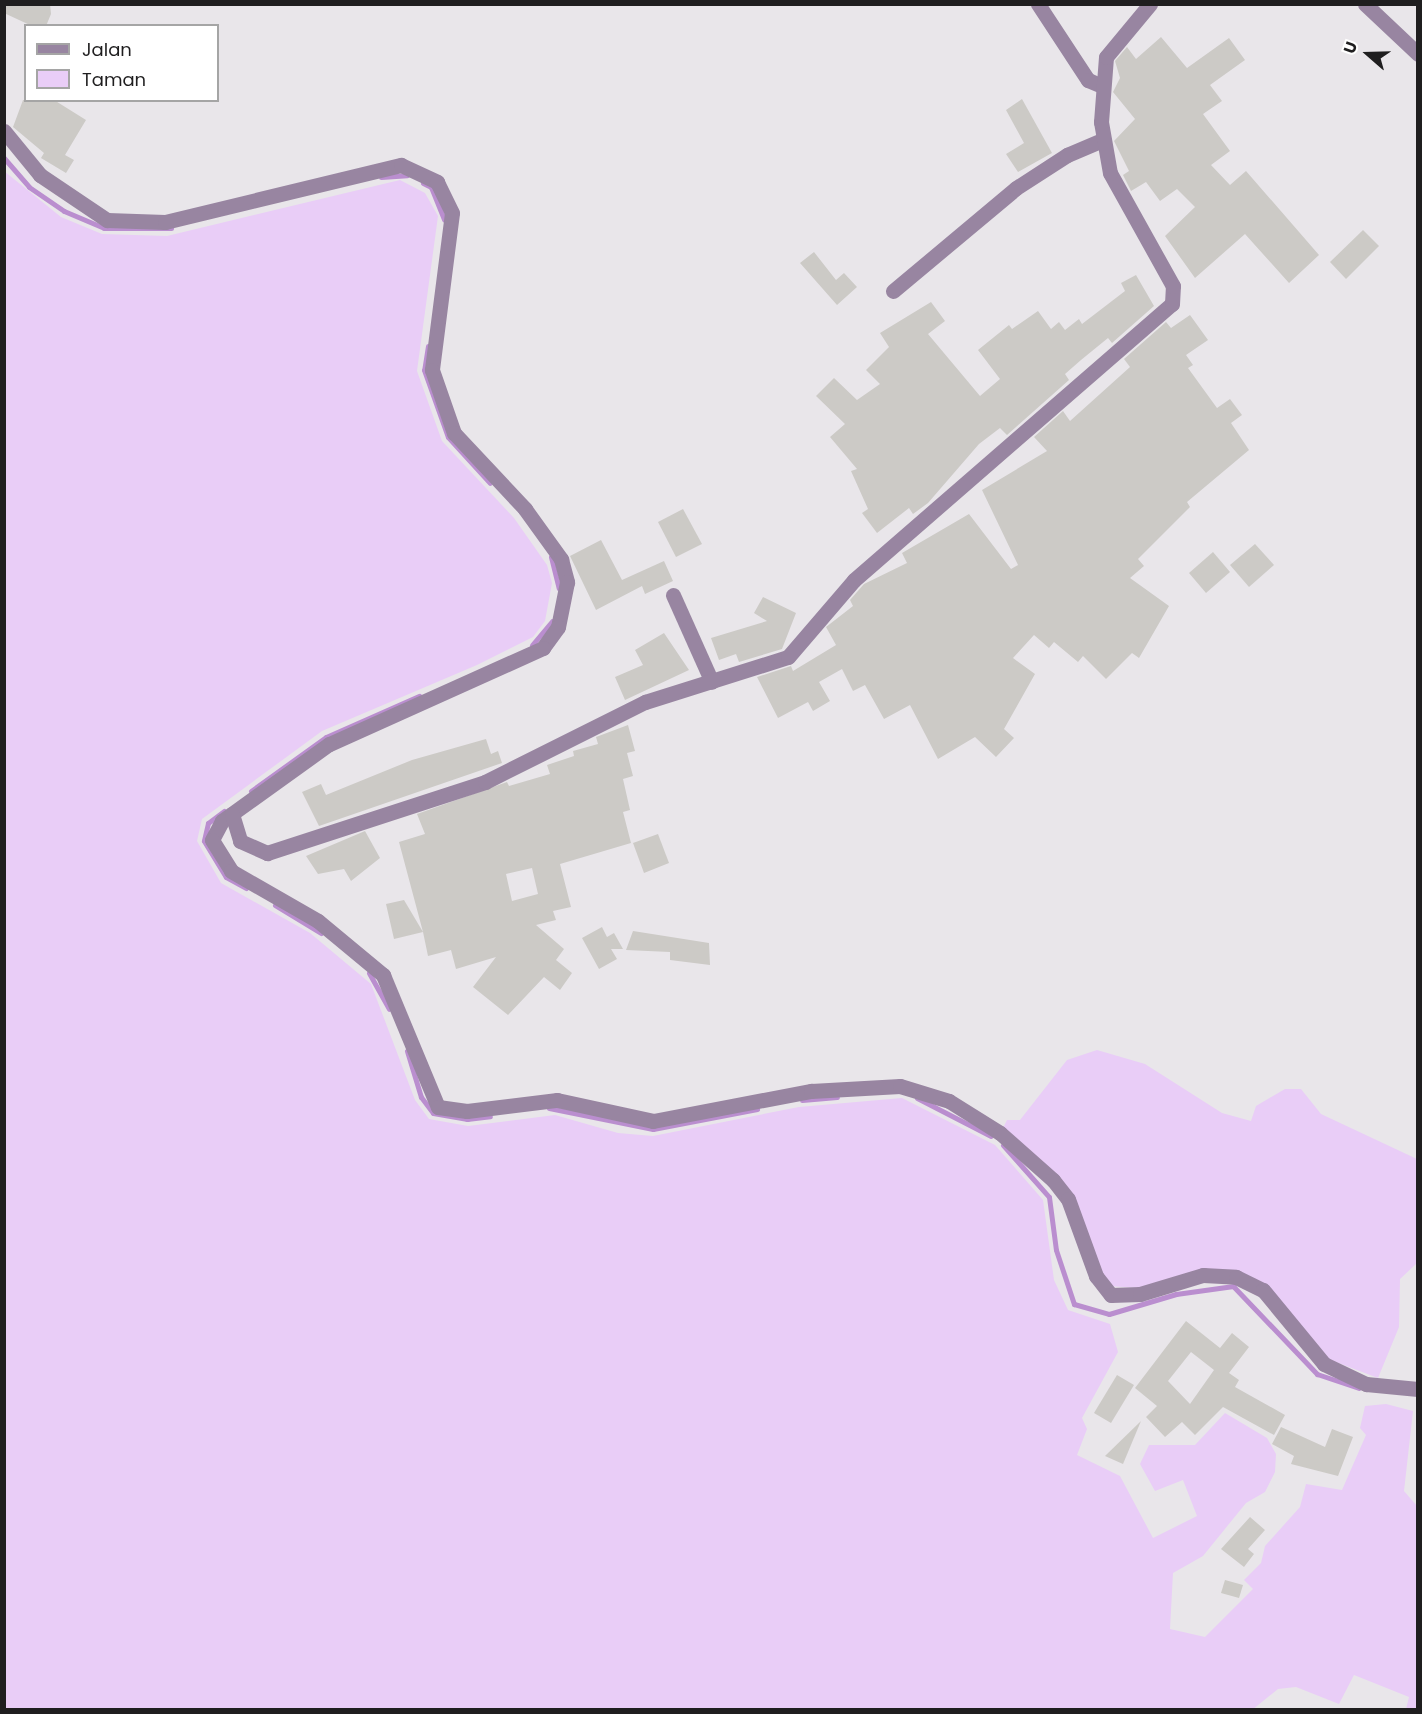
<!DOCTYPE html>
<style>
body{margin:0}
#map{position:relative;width:1422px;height:1714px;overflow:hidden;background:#e9e6ea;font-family:Poppins,sans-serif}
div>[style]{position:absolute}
.green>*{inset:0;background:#e9cdf7}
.stream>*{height:5px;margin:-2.5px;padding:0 2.5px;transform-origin:2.5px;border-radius:2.5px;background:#ba8ecf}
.building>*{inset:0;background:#cccac6}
.minor>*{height:15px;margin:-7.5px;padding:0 7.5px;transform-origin:7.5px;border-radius:7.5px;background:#9885a1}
span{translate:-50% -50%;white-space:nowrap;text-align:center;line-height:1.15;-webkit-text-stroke:6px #fff;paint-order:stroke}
.frame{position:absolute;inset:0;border:6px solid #1f1e1f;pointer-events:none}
.legend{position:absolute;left:24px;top:24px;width:195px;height:78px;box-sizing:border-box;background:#fff;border:2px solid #a5a5a5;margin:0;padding:8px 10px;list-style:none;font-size:18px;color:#1f1e1f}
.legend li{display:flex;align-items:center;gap:12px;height:30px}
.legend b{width:30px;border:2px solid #a5a5a5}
.north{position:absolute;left:1338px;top:24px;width:60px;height:60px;-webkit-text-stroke:4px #fff;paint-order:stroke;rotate:290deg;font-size:16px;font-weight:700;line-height:24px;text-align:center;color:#1f1e1f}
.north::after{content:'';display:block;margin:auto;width:21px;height:27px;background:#1f1e1f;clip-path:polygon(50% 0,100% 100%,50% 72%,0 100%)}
</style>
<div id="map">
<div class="green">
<div style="clip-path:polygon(4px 171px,61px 217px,102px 234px,167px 236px,400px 180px,425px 193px,438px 216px,417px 371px,442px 441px,514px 518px,547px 565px,552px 583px,545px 621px,533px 637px,477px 665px,322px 731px,202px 819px,197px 841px,221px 883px,310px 933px,371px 984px,415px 1100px,429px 1119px,468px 1126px,555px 1115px,618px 1133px,653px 1136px,799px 1107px,902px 1098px,995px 1145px,1043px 1200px,1054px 1280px,1068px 1310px,1110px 1324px,1118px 1352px,1082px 1418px,1087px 1429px,1077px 1455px,1120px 1476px,1153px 1538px,1197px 1516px,1183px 1480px,1155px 1491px,1140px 1464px,1149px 1445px,1195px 1445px,1225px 1413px,1267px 1438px,1276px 1454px,1275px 1472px,1265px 1492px,1246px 1503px,1203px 1556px,1173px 1573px,1170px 1629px,1205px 1637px,1253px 1589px,1244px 1580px,1261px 1563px,1265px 1546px,1300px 1507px,1306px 1484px,1342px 1490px,1366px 1435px,1360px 1428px,1365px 1406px,1386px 1404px,1413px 1411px,1404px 1491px,1417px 1506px,1417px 1709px,1406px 1709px,1409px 1697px,1354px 1675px,1339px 1704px,1296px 1687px,1278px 1689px,1252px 1710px,5px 1709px)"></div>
<div style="clip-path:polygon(1097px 1050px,1145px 1064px,1222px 1113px,1251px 1121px,1256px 1106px,1285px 1089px,1301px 1089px,1321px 1114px,1417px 1159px,1417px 1263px,1400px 1279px,1399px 1327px,1378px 1378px,1328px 1359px,1238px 1271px,1202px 1269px,1139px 1288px,1108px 1286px,1086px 1232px,1003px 1128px,1007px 1120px,1020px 1120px,1067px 1060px)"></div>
</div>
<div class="stream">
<div style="left:4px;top:158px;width:38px;rotate:49deg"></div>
<div style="left:29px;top:187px;width:42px;rotate:34.4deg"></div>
<div style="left:64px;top:211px;width:43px;rotate:23deg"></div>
<div style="left:104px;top:228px;width:67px"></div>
<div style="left:381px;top:177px;width:26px;rotate:-4deg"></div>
<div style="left:423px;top:183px;width:9px;rotate:27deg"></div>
<div style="left:431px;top:187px;width:35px;rotate:68deg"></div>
<div style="left:428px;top:346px;width:24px;rotate:99deg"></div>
<div style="left:424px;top:370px;width:71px;rotate:70.3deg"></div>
<div style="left:448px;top:437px;width:62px;rotate:47.6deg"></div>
<div style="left:551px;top:557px;width:32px;rotate:76deg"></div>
<div style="left:532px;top:645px;width:31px;rotate:-50deg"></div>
<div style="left:251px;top:791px;width:92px;rotate:-35.8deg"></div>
<div style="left:326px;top:737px;width:102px;rotate:-23.8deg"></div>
<div style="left:224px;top:811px;width:20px;rotate:143deg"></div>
<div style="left:208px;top:823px;width:18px;rotate:103deg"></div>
<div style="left:204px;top:841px;width:42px;rotate:58.6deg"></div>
<div style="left:226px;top:877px;width:23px;rotate:29deg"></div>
<div style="left:275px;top:905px;width:54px;rotate:31.3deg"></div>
<div style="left:369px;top:973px;width:41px;rotate:60.9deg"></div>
<div style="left:407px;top:1051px;width:48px;rotate:73.1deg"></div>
<div style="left:421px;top:1097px;width:20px;rotate:53deg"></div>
<div style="left:433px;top:1113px;width:35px;rotate:10deg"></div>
<div style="left:467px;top:1119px;width:23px;rotate:-7deg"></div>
<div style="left:917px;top:1098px;width:83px;rotate:27.2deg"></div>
<div style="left:802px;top:1100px;width:35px;rotate:-5deg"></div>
<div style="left:549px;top:1108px;width:106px;rotate:11.4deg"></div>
<div style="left:653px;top:1129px;width:106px;rotate:-10.9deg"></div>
<div style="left:1003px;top:1145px;width:69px;rotate:48.5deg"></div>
<div style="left:1049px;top:1197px;width:53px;rotate:82.5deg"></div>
<div style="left:1056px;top:1250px;width:57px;rotate:71.6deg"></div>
<div style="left:1074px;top:1304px;width:36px;rotate:16deg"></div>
<div style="left:1109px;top:1314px;width:70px;rotate:-16.6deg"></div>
<div style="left:1176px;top:1294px;width:58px;rotate:-8deg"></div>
<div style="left:1233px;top:1286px;width:122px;rotate:46.3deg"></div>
<div style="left:1317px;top:1374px;width:44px;rotate:18.4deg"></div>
</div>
<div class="building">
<div style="clip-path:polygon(4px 4px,50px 4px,51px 14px,46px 26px,32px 26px,4px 13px)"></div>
<div style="clip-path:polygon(1161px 37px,1187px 68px,1229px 38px,1245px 60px,1210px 85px,1222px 101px,1203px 114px,1230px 151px,1211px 165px,1230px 185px,1246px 171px,1319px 255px,1289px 283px,1245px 234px,1195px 278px,1165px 236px,1195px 207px,1177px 189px,1160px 201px,1146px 182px,1131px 191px,1123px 175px,1129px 171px,1114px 141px,1135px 119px,1113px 92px,1120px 78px,1115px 61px,1127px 47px,1136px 59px)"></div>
<div style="clip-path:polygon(1022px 99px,1052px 153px,1018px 172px,1006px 154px,1024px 143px,1006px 110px)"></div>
<div style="clip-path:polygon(23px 100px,54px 100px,86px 120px,65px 155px,74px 160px,66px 173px,41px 158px,44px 153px,13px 127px)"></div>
<div style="clip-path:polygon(1363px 230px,1379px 246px,1346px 279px,1330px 262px)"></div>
<div style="clip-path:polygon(814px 252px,836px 280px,844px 273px,857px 287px,837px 305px,800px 263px)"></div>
<div style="clip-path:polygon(1136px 275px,1154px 306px,1112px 343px,1108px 338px,1081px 360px,1065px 374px,1069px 380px,1007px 435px,1000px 428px,979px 444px,928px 503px,913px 514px,909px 508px,877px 533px,862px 513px,868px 509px,851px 471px,857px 469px,830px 437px,845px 424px,816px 396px,834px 378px,857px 400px,880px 384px,866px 370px,889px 347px,880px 333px,931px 302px,945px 321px,928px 334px,980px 396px,1000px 379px,978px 350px,1009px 325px,1012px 329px,1038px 311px,1051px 329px,1059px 322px,1065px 330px,1079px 319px,1082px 324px,1125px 291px,1121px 283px)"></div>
<div style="clip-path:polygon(1190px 315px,1208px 340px,1186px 355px,1193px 365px,1188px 368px,1217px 408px,1230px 399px,1242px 415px,1231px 423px,1249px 450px,1187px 502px,1190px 507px,1138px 559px,1144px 566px,1130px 578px,1169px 606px,1139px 658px,1132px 653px,1106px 679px,1083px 656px,1078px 662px,1054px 642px,1049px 648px,1034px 635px,1013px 658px,1035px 674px,1004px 729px,1014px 738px,996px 757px,975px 737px,938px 759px,910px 705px,884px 719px,865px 685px,853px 691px,842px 669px,819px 682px,830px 701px,813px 711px,808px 702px,778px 718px,757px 677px,791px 666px,793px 671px,836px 645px,826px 627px,853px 606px,850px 600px,864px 584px,907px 563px,902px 553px,969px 514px,1011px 569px,1018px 565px,982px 490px,1047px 451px,1034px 437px,1063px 411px,1070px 421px,1130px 367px,1124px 359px,1166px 322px,1171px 328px)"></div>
<div style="clip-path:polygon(683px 509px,702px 544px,676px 557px,658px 522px)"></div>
<div style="clip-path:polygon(601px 540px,622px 580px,664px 561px,673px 581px,645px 594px,642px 586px,596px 610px,570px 556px)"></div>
<div style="clip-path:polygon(1255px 544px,1274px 565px,1249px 587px,1230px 565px)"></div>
<div style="clip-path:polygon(1213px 552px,1230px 572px,1206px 593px,1189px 573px)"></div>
<div style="clip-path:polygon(763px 597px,796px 613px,782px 649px,739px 662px,736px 654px,719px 660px,711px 638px,767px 621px,754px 613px)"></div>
<div style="clip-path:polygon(664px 633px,689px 670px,625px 700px,615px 677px,643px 665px,635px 650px)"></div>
<div style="clip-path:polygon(evenodd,628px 725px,635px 751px,627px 753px,633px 776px,623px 779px,630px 810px,623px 812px,631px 843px,560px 864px,571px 907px,553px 911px,556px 920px,536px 925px,564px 949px,556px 960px,572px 973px,560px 990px,544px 977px,508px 1015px,473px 987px,496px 957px,456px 969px,451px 950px,428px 956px,423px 932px,394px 939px,386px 904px,404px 900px,423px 932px,399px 842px,425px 834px,417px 814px,507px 782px,509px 786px,550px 774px,547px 765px,574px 756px,573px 751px,598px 744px,596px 737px,628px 725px,532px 868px,538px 894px,512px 901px,506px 874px,532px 868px)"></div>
<div style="clip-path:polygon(486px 739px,491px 754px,498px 751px,502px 763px,319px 826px,302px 792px,321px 784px,326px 795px,412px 760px)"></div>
<div style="clip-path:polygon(365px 831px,380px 858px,351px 881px,344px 869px,318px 874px,306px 856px)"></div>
<div style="clip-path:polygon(658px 834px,669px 863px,644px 873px,633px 843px)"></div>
<div style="clip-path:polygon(602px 927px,607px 937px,614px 933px,623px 949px,611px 949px,617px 959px,599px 969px,582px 938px)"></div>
<div style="clip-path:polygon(633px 931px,709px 943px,710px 965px,670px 960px,670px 952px,626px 950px)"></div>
<div style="clip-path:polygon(evenodd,1186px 1321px,1220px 1348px,1232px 1333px,1249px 1347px,1229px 1373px,1239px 1380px,1235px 1387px,1285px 1415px,1274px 1435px,1223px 1407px,1195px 1435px,1182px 1422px,1165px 1437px,1146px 1417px,1157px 1406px,1135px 1388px,1186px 1321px,1191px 1352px,1214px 1370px,1190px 1404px,1168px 1381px,1191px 1352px)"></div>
<div style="clip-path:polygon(1117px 1375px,1134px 1385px,1111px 1423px,1094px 1413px)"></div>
<div style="clip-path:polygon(1141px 1421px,1123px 1464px,1105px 1456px)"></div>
<div style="clip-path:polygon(1281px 1427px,1325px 1447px,1332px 1429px,1353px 1437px,1338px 1476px,1291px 1464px,1294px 1456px,1272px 1444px)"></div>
<div style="clip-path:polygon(1250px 1517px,1265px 1530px,1248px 1549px,1254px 1554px,1244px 1567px,1221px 1549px)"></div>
<div style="clip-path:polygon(1225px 1580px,1243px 1585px,1239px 1598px,1221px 1593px)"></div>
</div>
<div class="minor">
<div style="left:1038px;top:4px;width:91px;rotate:56.7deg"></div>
<div style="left:1088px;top:80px;width:13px;rotate:23deg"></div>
<div style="left:1365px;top:4px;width:73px;rotate:43.3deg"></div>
<div style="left:4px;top:131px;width:57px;rotate:50.7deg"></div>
<div style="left:40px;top:175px;width:81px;rotate:33.9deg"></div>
<div style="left:107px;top:220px;width:58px;rotate:2deg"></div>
<div style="left:165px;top:222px;width:243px;rotate:-13.6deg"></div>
<div style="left:401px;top:165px;width:40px;rotate:25deg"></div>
<div style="left:437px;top:182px;width:34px;rotate:64deg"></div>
<div style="left:452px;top:213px;width:158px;rotate:97.3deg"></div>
<div style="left:432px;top:370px;width:67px;rotate:70.8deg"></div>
<div style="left:454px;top:433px;width:104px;rotate:46.9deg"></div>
<div style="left:525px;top:509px;width:62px;rotate:54.2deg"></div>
<div style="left:561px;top:559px;width:24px;rotate:75deg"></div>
<div style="left:567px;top:582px;width:46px;rotate:101.3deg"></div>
<div style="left:558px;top:627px;width:26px;rotate:126deg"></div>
<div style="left:543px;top:648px;width:235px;rotate:155.8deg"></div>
<div style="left:329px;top:744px;width:132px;rotate:144.3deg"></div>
<div style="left:222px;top:821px;width:21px;rotate:118deg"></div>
<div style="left:212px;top:840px;width:36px;rotate:58deg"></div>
<div style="left:231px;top:871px;width:100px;rotate:29.9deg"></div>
<div style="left:318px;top:921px;width:85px;rotate:39.7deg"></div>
<div style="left:383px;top:975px;width:143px;rotate:67.4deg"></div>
<div style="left:438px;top:1107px;width:29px;rotate:8deg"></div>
<div style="left:467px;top:1111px;width:91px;rotate:-7deg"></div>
<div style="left:557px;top:1100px;width:98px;rotate:12.3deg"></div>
<div style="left:653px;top:1121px;width:161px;rotate:-10.8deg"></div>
<div style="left:811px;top:1091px;width:89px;rotate:-3.2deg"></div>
<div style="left:900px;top:1086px;width:51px;rotate:17deg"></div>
<div style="left:949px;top:1101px;width:60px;rotate:32.1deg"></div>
<div style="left:1000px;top:1133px;width:71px;rotate:41.6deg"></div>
<div style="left:1053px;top:1180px;width:24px;rotate:52deg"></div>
<div style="left:1068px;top:1199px;width:82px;rotate:70deg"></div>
<div style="left:1096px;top:1276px;width:24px;rotate:52deg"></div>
<div style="left:1111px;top:1295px;width:29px;rotate:-2deg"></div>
<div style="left:1140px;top:1294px;width:66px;rotate:-16.8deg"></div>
<div style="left:1203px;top:1275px;width:33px;rotate:3deg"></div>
<div style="left:1236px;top:1277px;width:30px;rotate:26deg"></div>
<div style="left:1263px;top:1290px;width:96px;rotate:50.5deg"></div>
<div style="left:1324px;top:1364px;width:47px;rotate:25.5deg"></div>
<div style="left:1366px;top:1384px;width:52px;rotate:5.5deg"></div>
<div style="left:893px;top:291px;width:160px;rotate:-39.9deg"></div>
<div style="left:1016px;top:188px;width:61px;rotate:-32.9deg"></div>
<div style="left:1067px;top:155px;width:39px;rotate:-23deg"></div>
<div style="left:673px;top:595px;width:95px;rotate:65.9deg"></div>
<div style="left:232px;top:814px;width:28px;rotate:73deg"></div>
<div style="left:240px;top:841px;width:30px;rotate:24deg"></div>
<div style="left:267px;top:853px;width:229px;rotate:-18deg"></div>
<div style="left:485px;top:782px;width:179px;rotate:-26.6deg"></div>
<div style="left:645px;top:702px;width:150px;rotate:-17.5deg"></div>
<div style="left:788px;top:657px;width:101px;rotate:-49.4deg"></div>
<div style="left:854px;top:580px;width:421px;rotate:-41deg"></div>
<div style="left:1172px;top:304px;width:18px;rotate:-87deg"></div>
<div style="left:1173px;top:286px;width:129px;rotate:-119.1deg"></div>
<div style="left:1110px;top:173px;width:52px;rotate:-100deg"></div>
<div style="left:1101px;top:122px;width:65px;rotate:-85.6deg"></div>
<div style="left:1106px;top:57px;width:69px;rotate:-50.3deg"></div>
</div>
<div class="frame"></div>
<ul class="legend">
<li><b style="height:8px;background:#9885a1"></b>Jalan</li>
<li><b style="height:16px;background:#e9cdf7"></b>Taman</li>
</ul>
<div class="north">U</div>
</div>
